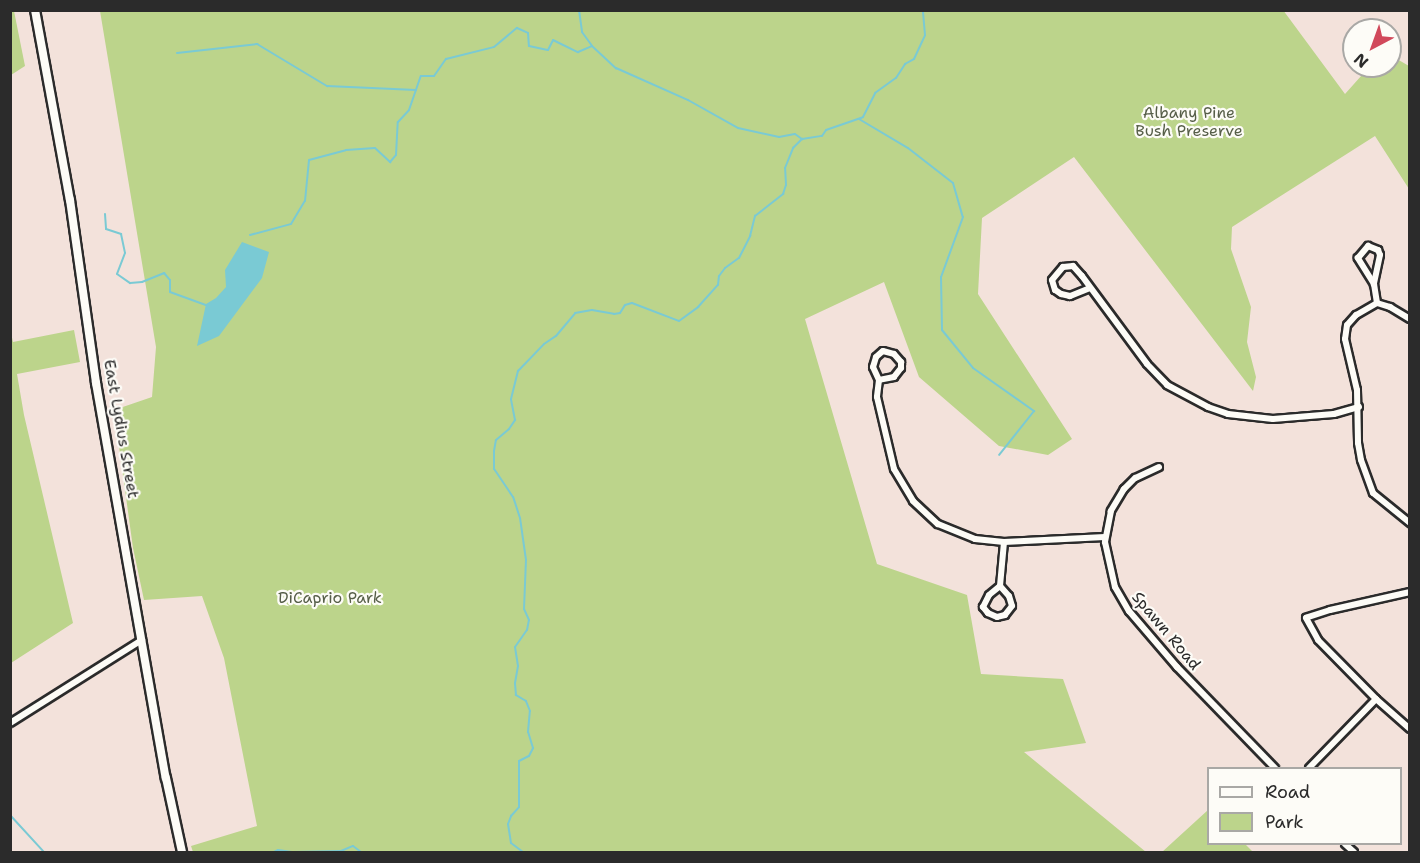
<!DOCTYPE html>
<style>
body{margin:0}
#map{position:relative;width:1420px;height:863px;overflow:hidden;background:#f3e2db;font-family:"Shantell Sans",sans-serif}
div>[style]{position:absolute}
.green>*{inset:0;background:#bcd48b}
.water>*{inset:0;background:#7acad4}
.stream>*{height:2px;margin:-1px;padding:0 1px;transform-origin:1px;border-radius:1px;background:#7acad4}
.roads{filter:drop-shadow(2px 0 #2b2b2b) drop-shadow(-2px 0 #2b2b2b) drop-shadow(0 2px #2b2b2b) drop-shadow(0 -2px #2b2b2b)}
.street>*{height:6px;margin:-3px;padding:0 3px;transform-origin:3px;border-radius:3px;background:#fdfcf7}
.secondary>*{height:8px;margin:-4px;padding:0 4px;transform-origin:4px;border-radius:4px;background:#fdfcf7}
span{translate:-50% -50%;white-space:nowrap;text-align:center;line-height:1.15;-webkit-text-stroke:4.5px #fdfcf7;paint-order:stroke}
.park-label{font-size:16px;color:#565e48}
.street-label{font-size:16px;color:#2b2b2b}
.frame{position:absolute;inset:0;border:12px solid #2b2b2b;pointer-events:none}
.legend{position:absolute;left:1207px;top:767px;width:195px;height:78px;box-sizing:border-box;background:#fdfcf7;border:2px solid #a9a8a5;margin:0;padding:8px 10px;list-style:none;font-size:18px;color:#2b2b2b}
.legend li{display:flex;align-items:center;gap:12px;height:30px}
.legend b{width:30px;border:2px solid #a9a8a5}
.north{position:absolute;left:1342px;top:18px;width:60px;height:60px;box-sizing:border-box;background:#fdfcf7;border:2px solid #a9a8a5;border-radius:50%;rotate:221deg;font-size:16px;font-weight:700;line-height:24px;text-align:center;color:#2b2b2b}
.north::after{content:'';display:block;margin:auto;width:21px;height:27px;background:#d1495b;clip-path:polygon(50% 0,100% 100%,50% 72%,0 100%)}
</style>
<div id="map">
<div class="green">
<div style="clip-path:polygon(1283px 10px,1345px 94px,1370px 66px,1390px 66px,1390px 55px,1409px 66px,1409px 189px,1375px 136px,1232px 227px,1231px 249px,1251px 307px,1247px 342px,1256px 377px,1253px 391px,1074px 157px,982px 218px,978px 294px,1072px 439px,1048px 455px,999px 446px,919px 377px,884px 282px,805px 319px,877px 564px,967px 595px,981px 674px,1063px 679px,1086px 743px,1024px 752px,1146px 852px,193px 852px,191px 846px,257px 826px,224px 658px,202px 596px,144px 600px,133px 548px,114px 410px,152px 397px,156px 347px,100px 11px)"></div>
<div style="clip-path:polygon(10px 11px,14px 11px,25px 66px,11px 75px)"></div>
<div style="clip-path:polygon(74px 330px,80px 362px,17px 374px,24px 415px,73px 623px,11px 663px,11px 333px,13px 342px)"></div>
<div style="clip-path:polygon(1208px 810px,1208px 844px,1245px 844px,1253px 852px,1162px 852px)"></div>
</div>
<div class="water">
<div style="clip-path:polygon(242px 242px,269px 252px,262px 278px,219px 336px,197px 346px,206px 304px,216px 298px,226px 287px,225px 270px)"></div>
</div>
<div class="stream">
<div style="left:579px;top:10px;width:22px;rotate:82deg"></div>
<div style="left:582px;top:32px;width:17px;rotate:54deg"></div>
<div style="left:177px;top:53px;width:81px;rotate:-6.4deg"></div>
<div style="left:257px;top:44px;width:82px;rotate:31deg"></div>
<div style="left:327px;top:86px;width:89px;rotate:2.6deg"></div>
<div style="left:859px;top:119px;width:57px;rotate:30.6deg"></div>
<div style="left:908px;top:148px;width:57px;rotate:37.9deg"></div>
<div style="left:953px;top:183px;width:35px;rotate:74deg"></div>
<div style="left:963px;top:217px;width:64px;rotate:110.1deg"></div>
<div style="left:941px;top:277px;width:53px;rotate:88.9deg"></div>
<div style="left:942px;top:330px;width:49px;rotate:50.8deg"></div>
<div style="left:973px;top:368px;width:75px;rotate:35.2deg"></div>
<div style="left:1034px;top:411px;width:56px;rotate:128.5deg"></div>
<div style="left:105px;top:214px;width:15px;rotate:86deg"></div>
<div style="left:106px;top:229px;width:16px;rotate:18deg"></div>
<div style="left:121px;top:234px;width:19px;rotate:78deg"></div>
<div style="left:125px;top:253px;width:22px;rotate:111deg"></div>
<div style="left:117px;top:274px;width:16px;rotate:35deg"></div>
<div style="left:130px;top:283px;width:12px;rotate:-5deg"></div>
<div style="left:142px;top:282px;width:24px;rotate:-22deg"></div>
<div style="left:164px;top:273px;width:9px;rotate:49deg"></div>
<div style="left:170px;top:280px;width:12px;rotate:90deg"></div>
<div style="left:170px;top:292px;width:38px;rotate:20deg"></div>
<div style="left:250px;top:235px;width:42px;rotate:-15deg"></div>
<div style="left:291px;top:224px;width:27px;rotate:-59deg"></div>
<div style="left:305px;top:201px;width:41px;rotate:-84.4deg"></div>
<div style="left:309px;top:160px;width:38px;rotate:-15deg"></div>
<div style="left:346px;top:150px;width:29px;rotate:-4deg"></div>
<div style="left:375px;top:148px;width:21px;rotate:43deg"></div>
<div style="left:390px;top:162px;width:9px;rotate:-49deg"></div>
<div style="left:396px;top:155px;width:33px;rotate:-87deg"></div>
<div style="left:398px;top:122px;width:16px;rotate:-47deg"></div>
<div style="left:409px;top:110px;width:36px;rotate:-71deg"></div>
<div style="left:421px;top:76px;width:13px"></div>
<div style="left:434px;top:76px;width:21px;rotate:-55deg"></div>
<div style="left:446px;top:59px;width:49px;rotate:-14deg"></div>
<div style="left:494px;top:47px;width:30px;rotate:-40deg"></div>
<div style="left:517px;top:28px;width:12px;rotate:24deg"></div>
<div style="left:528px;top:33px;width:13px;rotate:86deg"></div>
<div style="left:529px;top:46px;width:19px;rotate:12deg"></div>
<div style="left:548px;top:50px;width:11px;rotate:-63deg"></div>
<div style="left:553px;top:40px;width:28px;rotate:26deg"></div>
<div style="left:578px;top:52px;width:15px;rotate:-23deg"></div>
<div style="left:592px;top:46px;width:33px;rotate:43deg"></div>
<div style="left:616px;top:68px;width:79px;rotate:24deg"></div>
<div style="left:688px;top:100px;width:57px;rotate:29.2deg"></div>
<div style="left:738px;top:128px;width:42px;rotate:12.4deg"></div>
<div style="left:779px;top:137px;width:16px;rotate:-11deg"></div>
<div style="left:795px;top:134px;width:9px;rotate:36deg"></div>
<div style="left:10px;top:815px;width:50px;rotate:47.4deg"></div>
<div style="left:274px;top:852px;width:4px;rotate:-27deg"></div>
<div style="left:278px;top:850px;width:14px;rotate:8deg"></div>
<div style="left:293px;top:852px;width:48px;rotate:-1.2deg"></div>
<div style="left:341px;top:851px;width:13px;rotate:-23deg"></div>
<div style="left:353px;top:846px;width:10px;rotate:37deg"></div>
<div style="left:523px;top:852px;width:15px;rotate:-143deg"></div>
<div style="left:511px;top:843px;width:19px;rotate:-99deg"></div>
<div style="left:508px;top:824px;width:9px;rotate:-69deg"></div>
<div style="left:511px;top:816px;width:12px;rotate:-48deg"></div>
<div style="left:519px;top:807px;width:46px;rotate:-90deg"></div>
<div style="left:519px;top:761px;width:11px;rotate:-27deg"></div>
<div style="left:529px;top:756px;width:9px;rotate:-63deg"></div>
<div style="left:533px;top:748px;width:17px;rotate:-107deg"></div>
<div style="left:528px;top:732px;width:21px;rotate:-85deg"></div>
<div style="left:530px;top:711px;width:11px;rotate:-112deg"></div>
<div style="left:526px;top:701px;width:12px;rotate:-149deg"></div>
<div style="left:516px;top:695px;width:12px;rotate:-95deg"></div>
<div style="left:515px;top:683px;width:17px;rotate:-80deg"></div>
<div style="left:518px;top:666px;width:19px;rotate:-99deg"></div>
<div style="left:515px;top:647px;width:21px;rotate:-55deg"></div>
<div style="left:527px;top:630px;width:10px;rotate:-79deg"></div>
<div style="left:529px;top:620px;width:12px;rotate:-114deg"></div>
<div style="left:524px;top:609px;width:49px;rotate:-87.7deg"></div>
<div style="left:526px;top:560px;width:42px;rotate:-98.1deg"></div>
<div style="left:520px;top:518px;width:22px;rotate:-108deg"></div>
<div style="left:513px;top:497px;width:34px;rotate:-124deg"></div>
<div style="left:494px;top:469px;width:18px;rotate:-90deg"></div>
<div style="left:494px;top:451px;width:11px;rotate:-80deg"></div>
<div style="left:496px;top:440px;width:17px;rotate:-40deg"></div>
<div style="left:509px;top:429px;width:11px;rotate:-56deg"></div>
<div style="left:515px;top:420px;width:21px;rotate:-101deg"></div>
<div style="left:511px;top:399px;width:29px;rotate:-76deg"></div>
<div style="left:518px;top:371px;width:37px;rotate:-46deg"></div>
<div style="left:544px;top:344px;width:14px;rotate:-34deg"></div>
<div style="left:556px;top:336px;width:30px;rotate:-50deg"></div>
<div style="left:575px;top:313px;width:17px;rotate:-10deg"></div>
<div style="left:592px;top:310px;width:22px;rotate:10deg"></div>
<div style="left:614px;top:314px;width:6px;rotate:-9deg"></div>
<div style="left:620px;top:313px;width:9px;rotate:-58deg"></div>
<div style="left:625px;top:305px;width:7px;rotate:-16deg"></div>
<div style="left:632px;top:303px;width:50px;rotate:21deg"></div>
<div style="left:679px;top:321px;width:24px;rotate:-36deg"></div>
<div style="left:698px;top:307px;width:30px;rotate:-48deg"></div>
<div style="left:718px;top:285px;width:9px;rotate:-84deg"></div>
<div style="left:719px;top:276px;width:10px;rotate:-53deg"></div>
<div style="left:725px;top:268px;width:17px;rotate:-36deg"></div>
<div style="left:739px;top:258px;width:25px;rotate:-63deg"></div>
<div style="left:750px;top:236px;width:21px;rotate:-76deg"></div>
<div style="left:755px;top:216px;width:36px;rotate:-38deg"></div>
<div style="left:783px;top:194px;width:9px;rotate:-72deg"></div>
<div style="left:786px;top:185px;width:17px;rotate:-93deg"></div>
<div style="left:785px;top:168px;width:22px;rotate:-68deg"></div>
<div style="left:793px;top:148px;width:13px;rotate:-45deg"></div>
<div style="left:802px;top:139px;width:20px;rotate:-9deg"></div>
<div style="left:822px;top:136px;width:7px;rotate:-56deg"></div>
<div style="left:826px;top:130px;width:39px;rotate:-19deg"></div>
<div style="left:863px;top:117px;width:27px;rotate:-63deg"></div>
<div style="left:875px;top:93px;width:26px;rotate:-36deg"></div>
<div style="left:896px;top:78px;width:17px;rotate:-57deg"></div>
<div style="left:905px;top:64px;width:10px;rotate:-29deg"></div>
<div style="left:914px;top:59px;width:26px;rotate:-65deg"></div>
<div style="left:925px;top:35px;width:25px;rotate:-95deg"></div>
</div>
<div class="roads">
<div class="street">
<div style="left:1368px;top:246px;width:11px;rotate:22deg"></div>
<div style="left:1378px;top:250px;width:5px;rotate:68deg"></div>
<div style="left:1380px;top:255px;width:30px;rotate:102deg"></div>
<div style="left:1374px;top:284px;width:31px;rotate:-122deg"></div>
<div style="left:1358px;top:258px;width:16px;rotate:-50deg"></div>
<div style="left:1374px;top:284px;width:19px;rotate:81deg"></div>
<div style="left:1090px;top:288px;width:22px;rotate:158deg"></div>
<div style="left:1070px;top:296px;width:9px;rotate:-167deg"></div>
<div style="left:1061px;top:294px;width:7px;rotate:-146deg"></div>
<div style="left:1055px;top:290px;width:10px;rotate:-107deg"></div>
<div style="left:1052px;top:280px;width:17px;rotate:-50deg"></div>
<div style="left:1063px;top:267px;width:10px;rotate:-6deg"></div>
<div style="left:1073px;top:266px;width:13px;rotate:48deg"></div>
<div style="left:1082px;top:276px;width:109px;rotate:53.5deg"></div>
<div style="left:1147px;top:364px;width:29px;rotate:46deg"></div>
<div style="left:1167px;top:385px;width:47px;rotate:28.2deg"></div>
<div style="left:1208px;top:407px;width:21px;rotate:19deg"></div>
<div style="left:1228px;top:414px;width:45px;rotate:6.3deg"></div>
<div style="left:1273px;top:419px;width:61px;rotate:-4.7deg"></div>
<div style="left:1334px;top:414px;width:26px;rotate:-16deg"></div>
<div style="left:1377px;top:303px;width:24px;rotate:150deg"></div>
<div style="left:1356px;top:315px;width:13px;rotate:132deg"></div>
<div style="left:1347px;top:325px;width:14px;rotate:98deg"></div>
<div style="left:1345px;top:339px;width:52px;rotate:76.8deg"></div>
<div style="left:1357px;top:390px;width:53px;rotate:88.9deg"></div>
<div style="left:1358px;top:443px;width:17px;rotate:80deg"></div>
<div style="left:1361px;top:460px;width:35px;rotate:70deg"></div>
<div style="left:1373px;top:493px;width:48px;rotate:39deg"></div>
<div style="left:1377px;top:303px;width:14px;rotate:17deg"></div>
<div style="left:1390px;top:307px;width:23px;rotate:31deg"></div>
<div style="left:883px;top:351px;width:11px;rotate:15deg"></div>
<div style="left:894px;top:354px;width:11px;rotate:49deg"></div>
<div style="left:901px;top:362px;width:6px;rotate:90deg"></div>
<div style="left:901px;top:368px;width:11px;rotate:128deg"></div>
<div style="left:894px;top:377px;width:15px;rotate:169deg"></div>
<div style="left:879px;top:380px;width:14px;rotate:-115deg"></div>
<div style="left:873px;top:367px;width:10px;rotate:-73deg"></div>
<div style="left:876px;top:357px;width:9px;rotate:-41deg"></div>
<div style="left:879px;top:380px;width:17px;rotate:97deg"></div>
<div style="left:877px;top:397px;width:74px;rotate:76.7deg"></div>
<div style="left:894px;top:469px;width:37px;rotate:59deg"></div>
<div style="left:913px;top:501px;width:34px;rotate:43deg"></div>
<div style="left:938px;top:524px;width:40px;rotate:22deg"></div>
<div style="left:975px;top:539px;width:29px;rotate:6deg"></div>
<div style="left:1004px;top:542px;width:101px;rotate:-2.8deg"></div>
<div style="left:1159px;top:467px;width:26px;rotate:155deg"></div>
<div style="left:1135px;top:478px;width:16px;rotate:135deg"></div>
<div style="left:1124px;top:489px;width:26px;rotate:121deg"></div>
<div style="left:1111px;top:511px;width:32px;rotate:101deg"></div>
<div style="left:1105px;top:542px;width:46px;rotate:77.5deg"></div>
<div style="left:1115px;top:587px;width:28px;rotate:60deg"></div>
<div style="left:1129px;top:611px;width:74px;rotate:49.4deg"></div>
<div style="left:1177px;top:667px;width:141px;rotate:45.9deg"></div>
<div style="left:1000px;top:586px;width:13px;rotate:48deg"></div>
<div style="left:1009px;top:596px;width:10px;rotate:73deg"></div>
<div style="left:1012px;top:606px;width:11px;rotate:128deg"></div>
<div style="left:1005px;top:615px;width:8px;rotate:166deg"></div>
<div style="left:997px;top:617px;width:10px;rotate:-156deg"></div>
<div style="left:988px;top:613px;width:8px;rotate:-130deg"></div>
<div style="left:983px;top:607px;width:13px;rotate:-63deg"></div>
<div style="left:989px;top:595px;width:14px;rotate:-39deg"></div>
<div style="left:1000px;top:586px;width:44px;rotate:-84.8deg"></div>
<div style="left:1410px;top:592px;width:82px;rotate:167.3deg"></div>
<div style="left:1330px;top:610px;width:25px;rotate:162deg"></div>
<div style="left:1306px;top:618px;width:25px;rotate:61deg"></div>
<div style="left:1318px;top:640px;width:83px;rotate:45.5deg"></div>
<div style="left:1376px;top:699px;width:45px;rotate:41.4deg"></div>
<div style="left:10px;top:723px;width:156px;rotate:-32.2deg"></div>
<div style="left:1309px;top:768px;width:96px;rotate:-45.8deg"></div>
<div style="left:1345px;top:844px;width:12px;rotate:42deg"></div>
</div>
<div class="secondary">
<div style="left:35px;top:10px;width:193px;rotate:79.6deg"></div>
<div style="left:70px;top:200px;width:185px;rotate:81.9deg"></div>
<div style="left:96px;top:383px;width:401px;rotate:80deg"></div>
<div style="left:166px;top:778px;width:76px;rotate:77.8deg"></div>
</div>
</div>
<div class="park-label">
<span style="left:1189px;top:122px">Albany Pine<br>Bush Preserve</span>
<span style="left:330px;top:598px">DiCaprio Park</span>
</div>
<div class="street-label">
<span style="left:121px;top:429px;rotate:80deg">East Lydius Street</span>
<span style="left:1166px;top:631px;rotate:50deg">Spawn Road</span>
</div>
<div class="frame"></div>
<ul class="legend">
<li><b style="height:8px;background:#fdfcf7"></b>Road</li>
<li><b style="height:16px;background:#bcd48b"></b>Park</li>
</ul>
<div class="north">N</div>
</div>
